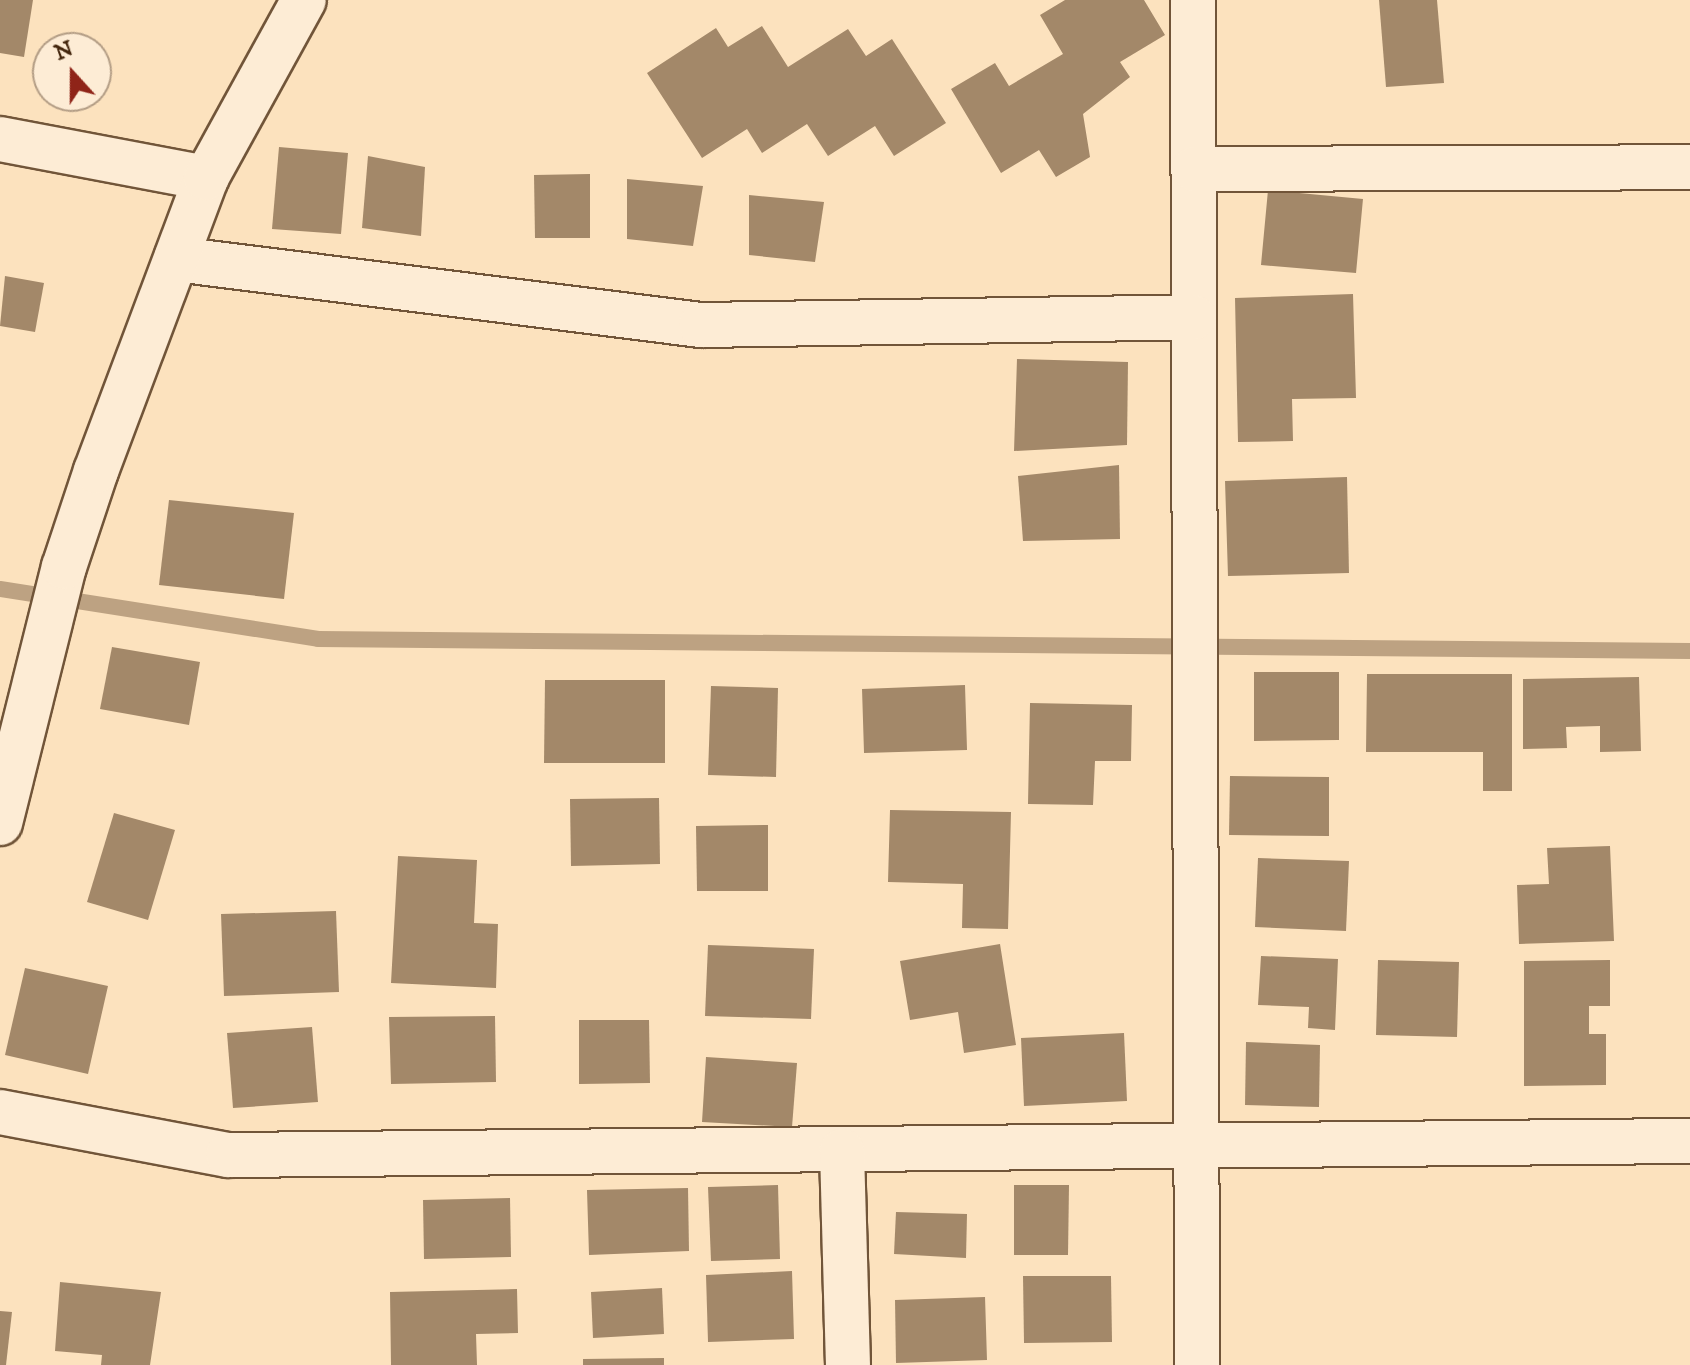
<!DOCTYPE html>
<style>
body{margin:0}
#map{position:relative;width:1690px;height:1365px;overflow:hidden;background:#fce2be;font-family:"IM FELL DW Pica",serif}
div>[style]{position:absolute}
.stream>*{height:16px;margin:-8px;padding:0 8px;transform-origin:8px;border-radius:8px;background:#bda282}
.building>*{inset:0;background:#a38869}
.roads{filter:drop-shadow(2px 0 #715539) drop-shadow(-2px 0 #715539) drop-shadow(0 2px #715539) drop-shadow(0 -2px #715539)}
.street>*{height:44px;margin:-22px;padding:0 22px;transform-origin:22px;border-radius:22px;background:#fdecd5}
.secondary>*{height:44px;margin:-22px;padding:0 22px;transform-origin:22px;border-radius:22px;background:#fdecd5}
span{translate:-50% -50%;white-space:nowrap;text-align:center;line-height:1.15;-webkit-text-stroke:8px #fdecd5;paint-order:stroke}
.north{position:absolute;left:32px;top:32px;width:80px;height:80px;box-sizing:border-box;background:#fdecd5;border:2px solid #b39d85;border-radius:50%;rotate:339deg;font-size:22px;font-weight:700;line-height:32px;text-align:center;color:#43260d}
.north::after{content:'';display:block;margin:auto;width:28px;height:36px;background:#8f2418;clip-path:polygon(50% 0,100% 100%,50% 72%,0 100%)}
</style>
<div id="map">
<div class="stream">
<div style="left:0;top:589px;width:322px;rotate:8.9deg"></div>
<div style="left:318px;top:639px;width:1372px;rotate:0.5deg"></div>
</div>
<div class="building">
<div style="clip-path:polygon(0 0,33px 0,24px 57px,0 53px)"></div>
<div style="clip-path:polygon(1065px 0,1144px 0,1165px 35px,1120px 62px,1130px 77px,1083px 114px,1090px 157px,1056px 177px,1039px 150px,1001px 173px,951px 89px,995px 63px,1009px 86px,1063px 54px,1040px 15px)"></div>
<div style="clip-path:polygon(1379px 0,1437px 0,1444px 83px,1386px 87px)"></div>
<div style="clip-path:polygon(762px 26px,788px 67px,848px 29px,866px 56px,892px 39px,946px 123px,894px 156px,875px 126px,828px 156px,807px 124px,762px 153px,747px 129px,702px 158px,647px 73px,716px 28px,728px 47px)"></div>
<div style="clip-path:polygon(279px 147px,348px 153px,341px 234px,272px 229px)"></div>
<div style="clip-path:polygon(368px 156px,425px 167px,421px 236px,362px 228px)"></div>
<div style="clip-path:polygon(590px 174px,590px 238px,535px 238px,534px 175px)"></div>
<div style="clip-path:polygon(627px 179px,703px 186px,693px 246px,627px 239px)"></div>
<div style="clip-path:polygon(1268px 190px,1363px 199px,1356px 273px,1261px 265px)"></div>
<div style="clip-path:polygon(749px 195px,824px 202px,815px 262px,749px 255px)"></div>
<div style="clip-path:polygon(5px 276px,44px 283px,35px 332px,0 326px)"></div>
<div style="clip-path:polygon(1353px 294px,1356px 398px,1292px 399px,1293px 441px,1238px 442px,1235px 298px)"></div>
<div style="clip-path:polygon(1017px 359px,1128px 362px,1127px 445px,1014px 451px)"></div>
<div style="clip-path:polygon(1119px 465px,1120px 539px,1023px 541px,1018px 476px)"></div>
<div style="clip-path:polygon(1347px 477px,1349px 573px,1228px 576px,1225px 481px)"></div>
<div style="clip-path:polygon(169px 500px,294px 513px,284px 599px,159px 585px)"></div>
<div style="clip-path:polygon(112px 647px,200px 662px,189px 725px,100px 709px)"></div>
<div style="clip-path:polygon(1254px 672px,1339px 672px,1339px 740px,1254px 741px)"></div>
<div style="clip-path:polygon(1367px 674px,1512px 674px,1512px 791px,1483px 791px,1483px 752px,1366px 752px)"></div>
<div style="clip-path:polygon(1639px 677px,1641px 751px,1600px 752px,1600px 726px,1566px 727px,1567px 748px,1523px 749px,1523px 679px)"></div>
<div style="clip-path:polygon(545px 680px,665px 680px,665px 763px,544px 763px)"></div>
<div style="clip-path:polygon(965px 685px,967px 750px,864px 753px,862px 689px)"></div>
<div style="clip-path:polygon(711px 686px,778px 688px,776px 777px,708px 775px)"></div>
<div style="clip-path:polygon(1030px 703px,1132px 705px,1131px 761px,1095px 761px,1093px 805px,1028px 804px)"></div>
<div style="clip-path:polygon(1230px 776px,1329px 777px,1329px 836px,1229px 835px)"></div>
<div style="clip-path:polygon(659px 798px,660px 864px,571px 866px,570px 799px)"></div>
<div style="clip-path:polygon(890px 810px,1011px 812px,1008px 929px,962px 928px,963px 884px,888px 882px)"></div>
<div style="clip-path:polygon(114px 813px,175px 830px,148px 920px,87px 902px)"></div>
<div style="clip-path:polygon(768px 825px,768px 891px,697px 891px,696px 826px)"></div>
<div style="clip-path:polygon(1610px 846px,1614px 941px,1519px 944px,1517px 885px,1549px 884px,1547px 848px)"></div>
<div style="clip-path:polygon(398px 856px,477px 860px,474px 923px,498px 924px,496px 988px,391px 983px)"></div>
<div style="clip-path:polygon(1258px 858px,1349px 861px,1346px 931px,1255px 927px)"></div>
<div style="clip-path:polygon(336px 911px,339px 992px,224px 996px,221px 914px)"></div>
<div style="clip-path:polygon(1000px 944px,1016px 1045px,964px 1053px,958px 1012px,910px 1020px,900px 961px)"></div>
<div style="clip-path:polygon(708px 945px,814px 949px,811px 1019px,705px 1016px)"></div>
<div style="clip-path:polygon(1261px 956px,1338px 959px,1335px 1030px,1308px 1028px,1309px 1007px,1258px 1005px)"></div>
<div style="clip-path:polygon(1378px 960px,1459px 962px,1457px 1037px,1376px 1035px)"></div>
<div style="clip-path:polygon(1610px 960px,1610px 1006px,1589px 1006px,1589px 1034px,1606px 1034px,1606px 1085px,1524px 1086px,1524px 961px)"></div>
<div style="clip-path:polygon(25px 968px,108px 986px,88px 1074px,5px 1055px)"></div>
<div style="clip-path:polygon(495px 1016px,496px 1082px,391px 1084px,389px 1017px)"></div>
<div style="clip-path:polygon(579px 1020px,649px 1020px,650px 1083px,579px 1084px)"></div>
<div style="clip-path:polygon(312px 1027px,318px 1102px,233px 1108px,227px 1033px)"></div>
<div style="clip-path:polygon(1124px 1033px,1127px 1101px,1024px 1106px,1021px 1038px)"></div>
<div style="clip-path:polygon(1246px 1042px,1320px 1045px,1319px 1107px,1245px 1105px)"></div>
<div style="clip-path:polygon(706px 1057px,797px 1063px,792px 1127px,702px 1122px)"></div>
<div style="clip-path:polygon(778px 1185px,780px 1259px,711px 1261px,708px 1187px)"></div>
<div style="clip-path:polygon(1014px 1185px,1069px 1185px,1068px 1255px,1014px 1255px)"></div>
<div style="clip-path:polygon(688px 1188px,689px 1251px,589px 1255px,587px 1190px)"></div>
<div style="clip-path:polygon(510px 1198px,511px 1257px,424px 1259px,423px 1200px)"></div>
<div style="clip-path:polygon(896px 1212px,967px 1214px,966px 1258px,894px 1254px)"></div>
<div style="clip-path:polygon(792px 1271px,794px 1339px,708px 1342px,706px 1275px)"></div>
<div style="clip-path:polygon(1023px 1276px,1111px 1276px,1112px 1342px,1024px 1343px)"></div>
<div style="clip-path:polygon(60px 1282px,161px 1292px,150px 1365px,101px 1365px,102px 1355px,55px 1351px)"></div>
<div style="clip-path:polygon(662px 1288px,664px 1334px,593px 1338px,591px 1292px)"></div>
<div style="clip-path:polygon(517px 1289px,518px 1333px,476px 1334px,477px 1365px,391px 1365px,390px 1292px)"></div>
<div style="clip-path:polygon(985px 1297px,987px 1360px,896px 1363px,895px 1300px)"></div>
<div style="clip-path:polygon(0 1311px,12px 1312px,6px 1365px,0 1365px)"></div>
<div style="clip-path:polygon(664px 1358px,664px 1365px,583px 1365px,583px 1359px)"></div>
</div>
<div class="roads">
<div class="street">
<div style="left:1193px;top:0;width:1365px;rotate:89.83deg"></div>
<div style="left:0;top:139px;width:210px;rotate:10.7deg"></div>
<div style="left:1194px;top:169px;width:496px;rotate:-0.2deg"></div>
<div style="left:176px;top:259px;width:529px;rotate:7.17deg"></div>
<div style="left:701px;top:325px;width:493px;rotate:-0.9deg"></div>
<div style="left:0;top:1112px;width:232px;rotate:10.7deg"></div>
<div style="left:228px;top:1155px;width:1462px;rotate:-0.55deg"></div>
<div style="left:842px;top:1151px;width:214px;rotate:88.4deg"></div>
</div>
<div class="secondary">
<div style="left:0;top:823px;width:264px;rotate:-76deg"></div>
<div style="left:64px;top:567px;width:101px;rotate:-71.6deg"></div>
<div style="left:96px;top:471px;width:313px;rotate:-69.4deg"></div>
<div style="left:206px;top:178px;width:203px;rotate:-61.2deg"></div>
</div>
</div>
<div class="north">N</div>
</div>
